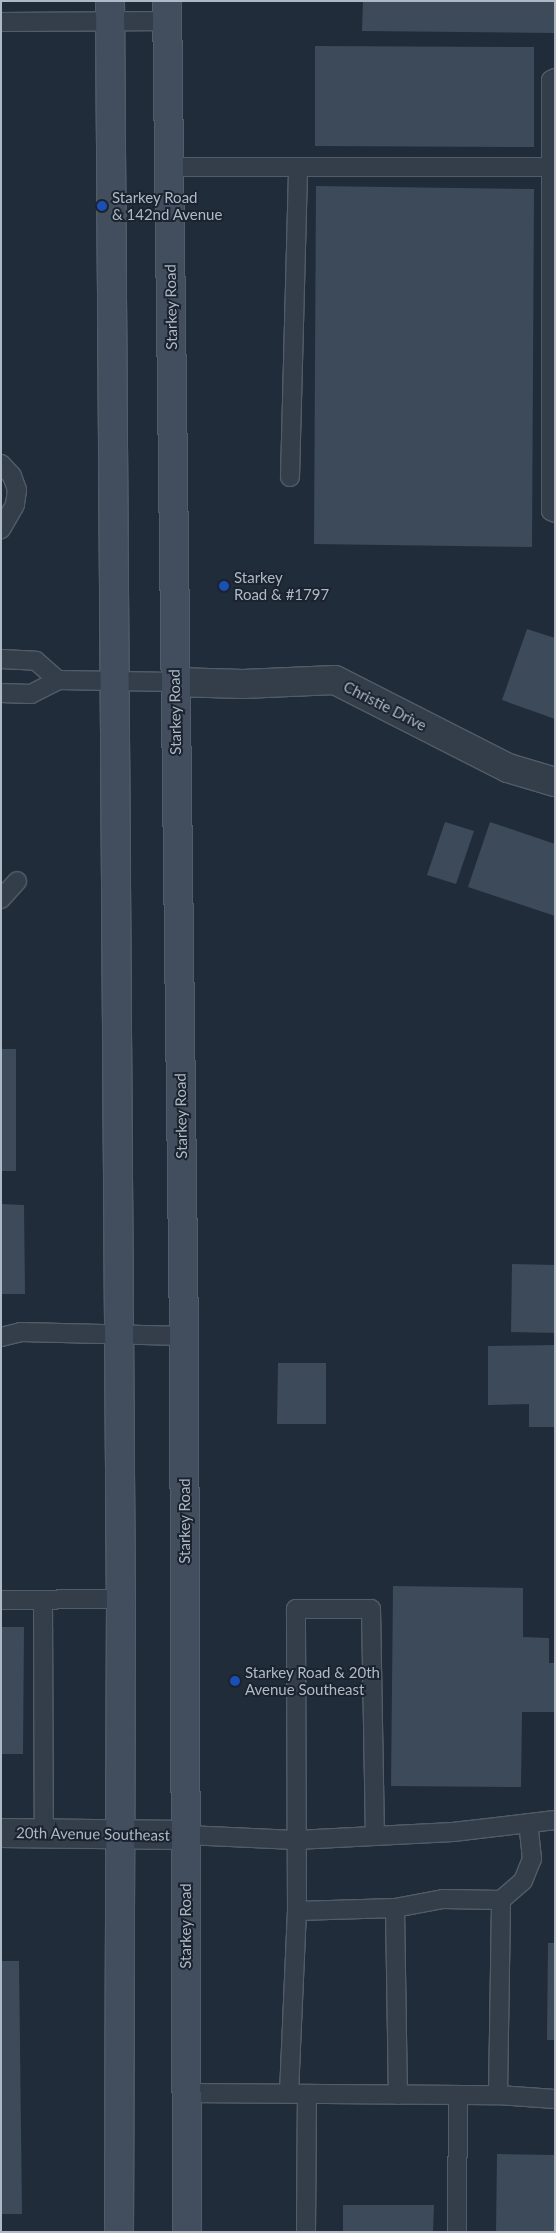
<!DOCTYPE html>
<style>
body{margin:0}
#map{position:relative;width:556px;height:2233px;overflow:hidden;background:#212c3a;font-family:Lato,sans-serif}
div>[style]{position:absolute}
.building>*{inset:0;background:#3d4a59}
.roads{filter:drop-shadow(1px 0 #525c68) drop-shadow(-1px 0 #525c68) drop-shadow(0 1px #525c68) drop-shadow(0 -1px #525c68)}
.lane>*{height:18px;margin:-9px;padding:0 9px;transform-origin:9px;border-radius:9px;background:#343e4a}
.street>*{height:28px;margin:-14px;padding:0 14px;transform-origin:14px;border-radius:14px;background:#343e4a}
.secondary>*{height:28px;margin:-14px;padding:0 14px;transform-origin:14px;border-radius:14px;background:#424d5d}
.dots>*{width:14px;height:14px;translate:-50% -50%;box-sizing:border-box;border:2px solid #1a232f;border-radius:50%}
span{translate:-50% -50%;white-space:nowrap;text-align:center;line-height:1.15;-webkit-text-stroke:4px #1a232f;paint-order:stroke}
.poi-label{font-size:15px;color:#afb9c6}
.left{translate:0 -50%;text-align:left}
.street-label{font-size:15px;color:#afb9c6}
.frame{position:absolute;inset:0;border:2px solid #afb9c6;pointer-events:none}
</style>
<div id="map">
<div class="building">
<div style="clip-path:polygon(363px 1px,555px 1px,555px 33px,362px 31px)"></div>
<div style="clip-path:polygon(315px 46px,534px 47px,534px 147px,315px 146px)"></div>
<div style="clip-path:polygon(316px 186px,534px 189px,532px 547px,314px 544px)"></div>
<div style="clip-path:polygon(527px 629px,555px 638px,555px 719px,502px 700px)"></div>
<div style="clip-path:polygon(445px 822px,474px 831px,456px 884px,427px 875px)"></div>
<div style="clip-path:polygon(490px 822px,555px 844px,555px 916px,468px 887px)"></div>
<div style="clip-path:polygon(1px 1049px,16px 1049px,16px 1171px,1px 1171px)"></div>
<div style="clip-path:polygon(1px 1204px,24px 1205px,25px 1294px,1px 1294px)"></div>
<div style="clip-path:polygon(512px 1264px,555px 1265px,555px 1333px,511px 1332px)"></div>
<div style="clip-path:polygon(555px 1345px,555px 1427px,529px 1427px,529px 1404px,488px 1405px,488px 1346px)"></div>
<div style="clip-path:polygon(278px 1363px,326px 1363px,326px 1424px,277px 1424px)"></div>
<div style="clip-path:polygon(393px 1586px,523px 1588px,523px 1637px,549px 1638px,549px 1663px,555px 1663px,555px 1712px,522px 1712px,521px 1787px,391px 1786px)"></div>
<div style="clip-path:polygon(1px 1627px,24px 1627px,23px 1754px,1px 1754px)"></div>
<div style="clip-path:polygon(548px 1943px,555px 1943px,555px 2040px,547px 2040px)"></div>
<div style="clip-path:polygon(1px 1961px,19px 1961px,22px 2214px,1px 2214px)"></div>
<div style="clip-path:polygon(497px 2154px,555px 2155px,555px 2232px,496px 2232px)"></div>
<div style="clip-path:polygon(343px 2205px,434px 2205px,433px 2232px,343px 2232px)"></div>
</div>
<div class="roads">
<div class="lane">
<div style="left:1px;top:22px;width:167px;rotate:-0.3deg"></div>
<div style="left:555px;top:78px;width:4px;rotate:153deg"></div>
<div style="left:551px;top:80px;width:431px;rotate:90deg"></div>
<div style="left:551px;top:511px;width:4px;rotate:27deg"></div>
<div style="left:169px;top:167px;width:382px"></div>
<div style="left:1px;top:464px;width:16px;rotate:47deg"></div>
<div style="left:12px;top:476px;width:15px;rotate:70deg"></div>
<div style="left:17px;top:490px;width:15px;rotate:98deg"></div>
<div style="left:15px;top:505px;width:28px;rotate:120deg"></div>
<div style="left:290px;top:477px;width:310px;rotate:-88.5deg"></div>
<div style="left:1px;top:659px;width:35px;rotate:3deg"></div>
<div style="left:36px;top:661px;width:29px;rotate:41deg"></div>
<div style="left:1px;top:693px;width:30px;rotate:2deg"></div>
<div style="left:31px;top:694px;width:30px;rotate:-27deg"></div>
<div style="left:58px;top:680px;width:117px;rotate:1deg"></div>
<div style="left:1px;top:899px;width:24px;rotate:-48deg"></div>
<div style="left:1px;top:1337px;width:21px;rotate:-14deg"></div>
<div style="left:21px;top:1332px;width:163px;rotate:1.4deg"></div>
<div style="left:1px;top:1600px;width:120px;rotate:-0.5deg"></div>
<div style="left:43px;top:1601px;width:232px;rotate:89.8deg"></div>
<div style="left:186px;top:1835px;width:110px;rotate:2.6deg"></div>
<div style="left:296px;top:1840px;width:157px;rotate:-2.9deg"></div>
<div style="left:453px;top:1832px;width:103px;rotate:-6.7deg"></div>
<div style="left:395px;top:1908px;width:187px;rotate:89.1deg"></div>
<div style="left:297px;top:1911px;width:98px;rotate:-1.8deg"></div>
<div style="left:395px;top:1908px;width:49px;rotate:-10.6deg"></div>
<div style="left:443px;top:1899px;width:58px;rotate:1deg"></div>
<div style="left:501px;top:1900px;width:29px;rotate:-41deg"></div>
<div style="left:523px;top:1881px;width:24px;rotate:-68deg"></div>
<div style="left:532px;top:1859px;width:36px;rotate:-96deg"></div>
<div style="left:187px;top:2093px;width:311px;rotate:0.4deg"></div>
<div style="left:498px;top:2095px;width:57px;rotate:4deg"></div>
<div style="left:289px;top:2093px;width:182px;rotate:-87.5deg"></div>
<div style="left:297px;top:1911px;width:302px;rotate:-90.2deg"></div>
<div style="left:296px;top:1609px;width:75px"></div>
<div style="left:371px;top:1609px;width:227px;rotate:89deg"></div>
<div style="left:498px;top:2095px;width:195px;rotate:-89.1deg"></div>
<div style="left:306px;top:2232px;width:138px;rotate:-89.6deg"></div>
<div style="left:457px;top:2232px;width:136px;rotate:-89.6deg"></div>
</div>
<div class="street">
<div style="left:175px;top:682px;width:68px;rotate:1.7deg"></div>
<div style="left:243px;top:684px;width:92px;rotate:-2.5deg"></div>
<div style="left:335px;top:680px;width:194px;rotate:27deg"></div>
<div style="left:508px;top:768px;width:49px;rotate:16.6deg"></div>
<div style="left:1px;top:1833px;width:185px;rotate:0.6deg"></div>
</div>
<div class="secondary">
<div style="left:110px;top:1px;width:1598px;rotate:89.61deg"></div>
<div style="left:121px;top:1599px;width:633px;rotate:90.18deg"></div>
<div style="left:167px;top:1px;width:1335px;rotate:89.27deg"></div>
<div style="left:184px;top:1336px;width:896px;rotate:89.81deg"></div>
</div>
</div>
<div class="dots">
<div style="left:102px;top:206px;background:#1a4fb4"></div>
<div style="left:224px;top:586px;background:#1a4fb4"></div>
<div style="left:235px;top:1681px;background:#1a4fb4"></div>
</div>
<div class="poi-label">
<span class="left" style="left:112px;top:206px">Starkey Road<br>&amp; 142nd Avenue</span>
<span class="left" style="left:234px;top:586px">Starkey<br>Road &amp; #1797</span>
<span class="left" style="left:245px;top:1681px">Starkey Road &amp; 20th<br>Avenue Southeast</span>
</div>
<div class="street-label">
<span style="left:171px;top:307px;rotate:-91deg">Starkey Road</span>
<span style="left:385px;top:706px;rotate:27deg">Christie Drive</span>
<span style="left:175px;top:712px;rotate:-91deg">Starkey Road</span>
<span style="left:181px;top:1116px;rotate:-91deg">Starkey Road</span>
<span style="left:185px;top:1521px;rotate:-90deg">Starkey Road</span>
<span style="left:93px;top:1834px;rotate:1deg">20th Avenue Southeast</span>
<span style="left:186px;top:1926px;rotate:-90deg">Starkey Road</span>
</div>
<div class="frame"></div>
</div>
